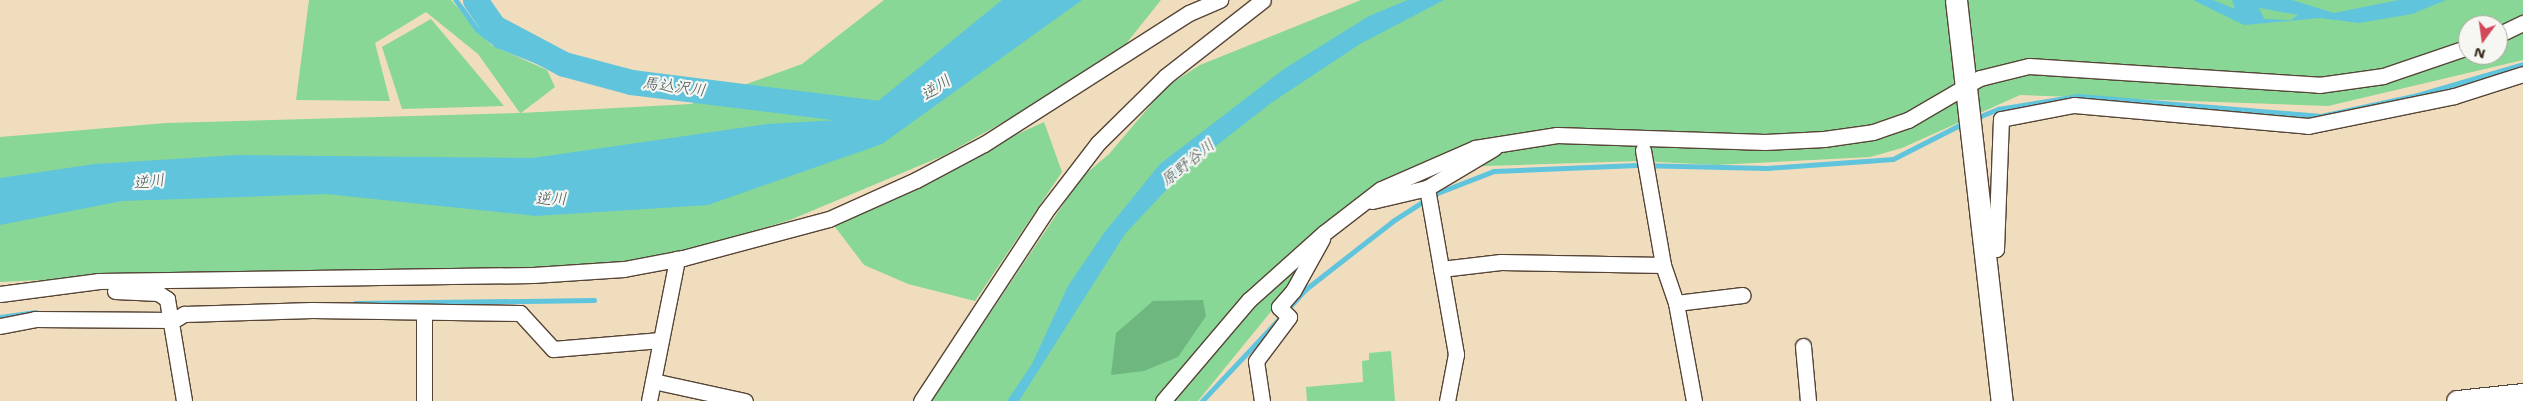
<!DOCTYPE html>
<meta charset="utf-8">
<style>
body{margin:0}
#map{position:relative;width:2523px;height:401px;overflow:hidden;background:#f0ddbe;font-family:"Shantell Sans","Klee One",sans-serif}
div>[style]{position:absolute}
.green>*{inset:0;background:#88d797}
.forest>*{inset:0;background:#6eb880}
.water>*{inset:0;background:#5fc4dc}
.stream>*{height:4.5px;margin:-2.25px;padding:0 2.25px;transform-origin:2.25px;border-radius:2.25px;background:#5fc4dc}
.river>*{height:25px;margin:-12.5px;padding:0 12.5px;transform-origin:12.5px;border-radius:12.5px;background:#5fc4dc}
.roads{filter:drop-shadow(1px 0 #564536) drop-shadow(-1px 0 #564536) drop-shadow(0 1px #564536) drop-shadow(0 -1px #564536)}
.street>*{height:15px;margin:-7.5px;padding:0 7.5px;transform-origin:7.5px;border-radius:7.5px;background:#fff}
.secondary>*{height:21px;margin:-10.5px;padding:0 10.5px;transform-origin:10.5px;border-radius:10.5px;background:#fff}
span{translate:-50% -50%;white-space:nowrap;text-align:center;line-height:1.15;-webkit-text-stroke:4.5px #f6f6f2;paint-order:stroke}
.water-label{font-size:16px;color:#465857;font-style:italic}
.north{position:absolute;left:2458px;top:15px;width:50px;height:50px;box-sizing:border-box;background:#f6f6f2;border:1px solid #aba49d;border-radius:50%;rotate:194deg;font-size:14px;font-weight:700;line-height:20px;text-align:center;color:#3b2a1e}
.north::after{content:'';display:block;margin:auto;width:18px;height:22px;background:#d1495b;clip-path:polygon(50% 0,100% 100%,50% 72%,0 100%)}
</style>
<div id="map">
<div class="green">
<div style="clip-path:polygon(309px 0,451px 0,491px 45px,547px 70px,555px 87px,521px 113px,691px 104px,802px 64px,884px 0,1161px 0,1113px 60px,945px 155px,790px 220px,684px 252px,638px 262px,564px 267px,289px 276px,210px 272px,0 282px,0 137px,166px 123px,520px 113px,478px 54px,426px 12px,375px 43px,390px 101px,296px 100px)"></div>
<div style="clip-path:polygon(evenodd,1361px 0,2523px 0,2523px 60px,2328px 106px,2020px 95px,1902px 148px,1870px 157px,1715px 165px,1640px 161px,1423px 168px,1353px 211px,1198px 401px,931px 401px,1081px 178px,1109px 154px,1166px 87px,1200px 65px,1361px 0,2468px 25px,2498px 25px,2498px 55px,2468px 55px,2468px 25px)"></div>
<div style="clip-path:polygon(431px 19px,474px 70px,504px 106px,402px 109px,382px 47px)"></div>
<div style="clip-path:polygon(1044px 122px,1062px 172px,975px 301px,908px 284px,864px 265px,829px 219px)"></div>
<div style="clip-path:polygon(1391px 351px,1395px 401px,1307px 401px,1306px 387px,1363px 382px,1362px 361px,1369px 360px,1369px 353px)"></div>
</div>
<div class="forest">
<div style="clip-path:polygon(1203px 300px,1206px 316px,1178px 357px,1144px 371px,1111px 375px,1116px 333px,1153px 301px)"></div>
</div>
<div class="water">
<div style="clip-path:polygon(1002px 0,1082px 0,882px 144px,708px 205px,536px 216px,326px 194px,122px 201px,0 225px,0 178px,95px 164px,238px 155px,533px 158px,768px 124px,856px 119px)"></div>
<div style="clip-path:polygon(1408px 0,1444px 0,1360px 44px,1271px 103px,1184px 171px,1125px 234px,1019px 401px,1007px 401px,1032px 364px,1068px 286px,1104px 233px,1160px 164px,1284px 69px,1369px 16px)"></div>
<div style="clip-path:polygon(evenodd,2193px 0,2213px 0,2235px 9px,2232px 0,2292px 0,2334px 13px,2399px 0,2446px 0,2412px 14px,2359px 23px,2320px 18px,2244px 25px,2193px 0,2259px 8px,2260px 8px,2298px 15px,2291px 20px,2264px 19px,2259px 8px)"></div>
</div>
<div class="stream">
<div style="left:456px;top:0;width:36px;rotate:54deg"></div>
<div style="left:477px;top:29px;width:26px;rotate:39deg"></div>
<div style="left:497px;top:45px;width:46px;rotate:21.6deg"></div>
<div style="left:540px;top:62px;width:63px;rotate:11deg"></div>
<div style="left:1976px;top:118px;width:24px;rotate:-22deg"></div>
<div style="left:1998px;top:109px;width:81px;rotate:-9.2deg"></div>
<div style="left:2078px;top:96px;width:244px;rotate:4.7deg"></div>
<div style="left:2321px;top:116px;width:99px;rotate:-12.2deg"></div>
<div style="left:2418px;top:95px;width:109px;rotate:-16.4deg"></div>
<div style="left:355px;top:303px;width:239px;rotate:-0.7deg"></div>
<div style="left:1286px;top:311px;width:30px;rotate:-48deg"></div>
<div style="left:1306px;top:289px;width:110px;rotate:-38deg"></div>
<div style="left:1393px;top:221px;width:50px;rotate:-32.7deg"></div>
<div style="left:1435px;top:194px;width:63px;rotate:-21.3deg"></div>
<div style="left:1494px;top:171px;width:143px;rotate:-2.4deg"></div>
<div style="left:1637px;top:165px;width:130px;rotate:1.3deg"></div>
<div style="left:1767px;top:168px;width:126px;rotate:-4.1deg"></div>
<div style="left:1893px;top:159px;width:80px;rotate:-26.9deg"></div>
<div style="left:0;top:317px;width:36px;rotate:-8deg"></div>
<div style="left:1202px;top:401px;width:111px;rotate:-46.8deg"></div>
</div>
<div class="river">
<div style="left:475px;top:0;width:33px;rotate:55deg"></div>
<div style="left:494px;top:27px;width:79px;rotate:27.9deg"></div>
<div style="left:564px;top:64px;width:69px;rotate:15deg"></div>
<div style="left:631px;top:82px;width:268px;rotate:7.1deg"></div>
</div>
<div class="roads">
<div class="street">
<div style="left:2498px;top:35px;width:28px;rotate:-26deg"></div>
<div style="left:1643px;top:150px;width:117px;rotate:80.1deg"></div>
<div style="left:1663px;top:265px;width:40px;rotate:71.1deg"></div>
<div style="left:1676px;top:303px;width:100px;rotate:79.6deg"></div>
<div style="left:1427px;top:188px;width:169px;rotate:80.1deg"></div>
<div style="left:1456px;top:354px;width:48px;rotate:100.8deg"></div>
<div style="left:1372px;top:201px;width:57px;rotate:-13.3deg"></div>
<div style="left:1427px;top:188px;width:78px;rotate:-30.8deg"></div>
<div style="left:1986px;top:249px;width:10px"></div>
<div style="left:1996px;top:249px;width:130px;rotate:-87.8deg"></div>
<div style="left:2001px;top:119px;width:74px;rotate:-10.9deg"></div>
<div style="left:2074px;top:105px;width:235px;rotate:5.1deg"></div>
<div style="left:2308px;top:126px;width:149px;rotate:-11.6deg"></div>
<div style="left:2454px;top:96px;width:72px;rotate:-17.7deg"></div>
<div style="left:1441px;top:269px;width:60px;rotate:-6.7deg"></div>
<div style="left:1501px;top:262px;width:162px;rotate:1.1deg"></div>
<div style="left:115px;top:291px;width:43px;rotate:2.7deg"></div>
<div style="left:158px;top:293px;width:11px;rotate:34deg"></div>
<div style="left:167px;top:299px;width:103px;rotate:80.5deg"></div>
<div style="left:0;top:294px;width:100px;rotate:-7.5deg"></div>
<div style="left:99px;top:281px;width:434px;rotate:-0.8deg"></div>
<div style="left:533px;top:275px;width:91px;rotate:-3.8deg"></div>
<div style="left:624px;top:269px;width:60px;rotate:-10.6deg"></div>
<div style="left:683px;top:258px;width:151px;rotate:-15deg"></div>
<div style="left:829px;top:219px;width:95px;rotate:-24.1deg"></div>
<div style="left:916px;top:180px;width:77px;rotate:-27.9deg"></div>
<div style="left:984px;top:144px;width:243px;rotate:-32.6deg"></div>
<div style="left:1189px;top:13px;width:34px;rotate:-23deg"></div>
<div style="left:1676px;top:303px;width:67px;rotate:-6.8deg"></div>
<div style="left:424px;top:312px;width:89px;rotate:90deg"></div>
<div style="left:0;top:326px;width:36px;rotate:-11deg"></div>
<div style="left:35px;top:319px;width:139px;rotate:0.4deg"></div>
<div style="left:174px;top:320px;width:12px;rotate:-31deg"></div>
<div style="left:184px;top:314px;width:128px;rotate:-1.8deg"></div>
<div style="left:312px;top:310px;width:208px;rotate:0.8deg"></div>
<div style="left:520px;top:313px;width:49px;rotate:47.5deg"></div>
<div style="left:553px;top:349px;width:108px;rotate:-4.8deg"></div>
<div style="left:1803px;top:346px;width:55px;rotate:84.8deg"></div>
<div style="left:653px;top:381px;width:94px;rotate:12.3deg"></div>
<div style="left:649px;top:401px;width:145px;rotate:-78.8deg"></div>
<div style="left:921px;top:401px;width:226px;rotate:-56.7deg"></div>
<div style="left:1045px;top:212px;width:87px;rotate:-52.5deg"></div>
<div style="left:1098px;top:143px;width:95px;rotate:-44.6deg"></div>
<div style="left:1166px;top:76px;width:123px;rotate:-38.1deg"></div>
<div style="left:1163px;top:401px;width:133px;rotate:-49.6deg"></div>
<div style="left:1249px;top:300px;width:101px;rotate:-41.8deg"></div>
<div style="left:1324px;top:233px;width:72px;rotate:-37.7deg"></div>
<div style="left:1381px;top:189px;width:103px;rotate:-23.6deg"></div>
<div style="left:1475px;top:148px;width:83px;rotate:-9deg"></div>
<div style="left:1557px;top:135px;width:208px;rotate:1.9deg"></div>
<div style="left:1765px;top:142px;width:59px;rotate:-2.9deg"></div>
<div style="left:1824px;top:139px;width:49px;rotate:-8.1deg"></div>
<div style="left:1873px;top:132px;width:37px;rotate:-19deg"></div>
<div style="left:1908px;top:120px;width:83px;rotate:-30.3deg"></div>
<div style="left:1980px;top:78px;width:50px;rotate:-13.8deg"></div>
<div style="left:2029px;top:66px;width:291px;rotate:3.7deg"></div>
<div style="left:2319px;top:85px;width:65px;rotate:-8deg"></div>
<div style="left:2383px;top:76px;width:90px;rotate:-18.8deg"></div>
<div style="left:1262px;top:401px;width:40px;rotate:-98.5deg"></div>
<div style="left:1256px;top:361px;width:55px;rotate:-53.1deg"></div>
<div style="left:1289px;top:317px;width:14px;rotate:-135deg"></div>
<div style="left:1279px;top:307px;width:21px;rotate:-49deg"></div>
<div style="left:1293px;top:291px;width:60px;rotate:-60.9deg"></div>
</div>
<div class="secondary">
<div style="left:1956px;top:0;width:404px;rotate:83.5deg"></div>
<div style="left:2457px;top:401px;width:66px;rotate:-6.1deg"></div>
</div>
</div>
<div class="water-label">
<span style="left:674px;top:87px;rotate:7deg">馬込沢川</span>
<span style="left:936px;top:88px;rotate:-34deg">逆川</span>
<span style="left:1188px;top:163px;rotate:-39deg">原野谷川</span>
<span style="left:149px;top:182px;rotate:-7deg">逆川</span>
<span style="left:551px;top:199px">逆川</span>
</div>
<div class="north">N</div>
</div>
